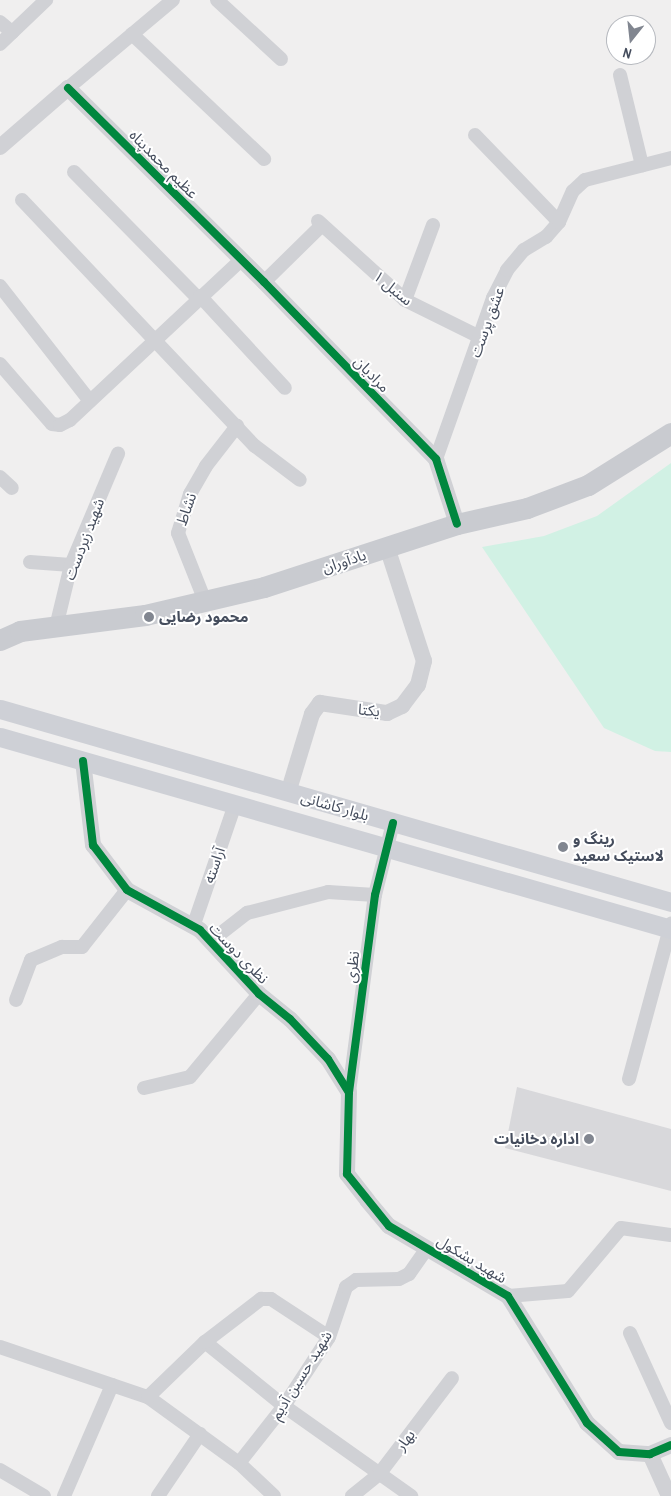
<!DOCTYPE html>
<meta charset="utf-8">
<style>
body{margin:0}
#map{position:relative;width:671px;height:1496px;overflow:hidden;background:#f0efef;font-family:"Archivo Narrow","Noto Sans Arabic",sans-serif}
div>[style]{position:absolute}
.green>*{inset:0;background:#d1f1e4}
.building>*{inset:0;background:#d8d8db}
.minor>*{height:14px;margin:-7px;padding:0 7px;transform-origin:7px;border-radius:7px;background:#d0d1d5}
.tertiary>*{height:16px;margin:-8px;padding:0 8px;transform-origin:8px;border-radius:8px;background:#d0d1d5}
.secondary>*{height:19px;margin:-9.5px;padding:0 9.5px;transform-origin:9.5px;border-radius:9.5px;background:#ced0d6}
.primary>*{height:21px;margin:-10.5px;padding:0 10.5px;transform-origin:10.5px;border-radius:10.5px;background:#c9cbd0}
.cycleway>*{height:8px;margin:-4px;padding:0 4px;transform-origin:4px;border-radius:4px;background:#00873e}
.dots>*{width:14px;height:14px;translate:-50% -50%;box-sizing:border-box;border:2px solid #fff;border-radius:50%}
span{translate:-50% -50%;white-space:nowrap;text-align:center;line-height:1.15;-webkit-text-stroke:4px #fff;paint-order:stroke}
.street-label{font-size:15px;color:#454d5d}
.poi-label{font-size:15px;color:#454d5d;font-weight:700}
.left{translate:0 -50%;text-align:left}
.right{translate:-100% -50%;text-align:right}
.north{position:absolute;left:606px;top:15px;width:50px;height:50px;box-sizing:border-box;background:#fff;border:1px solid #b5b8be;border-radius:50%;rotate:196deg;font-size:14px;font-weight:700;line-height:20px;text-align:center;color:#454d5d}
.north::after{content:'';display:block;margin:auto;width:18px;height:22px;background:#818690;clip-path:polygon(50% 0,100% 100%,50% 72%,0 100%)}
</style>
<div id="map">
<div class="green">
<div style="clip-path:polygon(671px 463px,671px 752px,655px 751px,604px 728px,482px 547px,544px 536px,597px 516px)"></div>
</div>
<div class="building">
<div style="clip-path:polygon(517px 1087px,671px 1129px,671px 1191px,505px 1148px)"></div>
</div>
<div class="minor">
<div style="left:217px;top:0;width:87px;rotate:42.7deg"></div>
<div style="left:0;top:22px;width:16px;rotate:40deg"></div>
<div style="left:132px;top:34px;width:182px;rotate:43.4deg"></div>
<div style="left:0;top:44px;width:64px;rotate:-43.7deg"></div>
<div style="left:620px;top:75px;width:93px;rotate:76.3deg"></div>
<div style="left:68px;top:88px;width:137px;rotate:-40deg"></div>
<div style="left:475px;top:135px;width:121px;rotate:46deg"></div>
<div style="left:74px;top:172px;width:177px;rotate:45.5deg"></div>
<div style="left:22px;top:200px;width:339px;rotate:46.6deg"></div>
<div style="left:255px;top:446px;width:56px;rotate:37.1deg"></div>
<div style="left:318px;top:221px;width:118px;rotate:42.2deg"></div>
<div style="left:405px;top:300px;width:84px;rotate:26.3deg"></div>
<div style="left:264px;top:282px;width:81px;rotate:-44.5deg"></div>
<div style="left:0;top:286px;width:145px;rotate:52deg"></div>
<div style="left:200px;top:296px;width:125px;rotate:47.3deg"></div>
<div style="left:405px;top:300px;width:80px;rotate:-69.5deg"></div>
<div style="left:0;top:364px;width:79px;rotate:49.1deg"></div>
<div style="left:52px;top:424px;width:8px;rotate:7deg"></div>
<div style="left:60px;top:425px;width:11px;rotate:-27deg"></div>
<div style="left:70px;top:420px;width:234px;rotate:-43.1deg"></div>
<div style="left:436px;top:459px;width:171px;rotate:-70.5deg"></div>
<div style="left:493px;top:298px;width:31px;rotate:-63deg"></div>
<div style="left:507px;top:270px;width:26px;rotate:-50deg"></div>
<div style="left:524px;top:250px;width:26px;rotate:-31deg"></div>
<div style="left:546px;top:237px;width:20px;rotate:-49deg"></div>
<div style="left:559px;top:222px;width:34px;rotate:-66deg"></div>
<div style="left:573px;top:191px;width:16px;rotate:-43deg"></div>
<div style="left:585px;top:180px;width:89px;rotate:-14.3deg"></div>
<div style="left:0;top:477px;width:16px;rotate:43deg"></div>
<div style="left:30px;top:562px;width:41px;rotate:4.2deg"></div>
<div style="left:205px;top:601px;width:73px;rotate:-111.7deg"></div>
<div style="left:178px;top:533px;width:41px;rotate:-72.9deg"></div>
<div style="left:190px;top:494px;width:32px;rotate:-60deg"></div>
<div style="left:206px;top:466px;width:51px;rotate:-52.2deg"></div>
<div style="left:56px;top:627px;width:64px;rotate:-76.4deg"></div>
<div style="left:71px;top:565px;width:121px;rotate:-67.1deg"></div>
<div style="left:193px;top:927px;width:130px;rotate:-71.1deg"></div>
<div style="left:211px;top:941px;width:46px;rotate:-37.9deg"></div>
<div style="left:247px;top:913px;width:84px;rotate:-14.5deg"></div>
<div style="left:328px;top:892px;width:47px;rotate:3.7deg"></div>
<div style="left:16px;top:1000px;width:43px;rotate:-69.4deg"></div>
<div style="left:31px;top:960px;width:34px;rotate:-23deg"></div>
<div style="left:62px;top:947px;width:20px"></div>
<div style="left:82px;top:947px;width:73px;rotate:-51.7deg"></div>
<div style="left:629px;top:1079px;width:161px;rotate:-74.8deg"></div>
<div style="left:144px;top:1088px;width:47px;rotate:-13.4deg"></div>
<div style="left:190px;top:1077px;width:108px;rotate:-50.3deg"></div>
<div style="left:349px;top:1092px;width:199px;rotate:-82.5deg"></div>
<div style="left:375px;top:895px;width:74px;rotate:-76deg"></div>
<div style="left:508px;top:1296px;width:60px;rotate:-4.8deg"></div>
<div style="left:568px;top:1291px;width:82px;rotate:-49.9deg"></div>
<div style="left:621px;top:1228px;width:50px;rotate:8deg"></div>
<div style="left:630px;top:1333px;width:99px;rotate:65.5deg"></div>
<div style="left:205px;top:1342px;width:102px;rotate:39deg"></div>
<div style="left:284px;top:1406px;width:156px;rotate:35.3deg"></div>
<div style="left:0;top:1347px;width:156px;rotate:18.7deg"></div>
<div style="left:148px;top:1397px;width:112px;rotate:36deg"></div>
<div style="left:239px;top:1463px;width:48px;rotate:43.3deg"></div>
<div style="left:148px;top:1397px;width:79px;rotate:-44deg"></div>
<div style="left:205px;top:1342px;width:71px;rotate:-37.5deg"></div>
<div style="left:261px;top:1299px;width:10px"></div>
<div style="left:271px;top:1299px;width:69px;rotate:33.2deg"></div>
<div style="left:239px;top:1463px;width:73px;rotate:-51.7deg"></div>
<div style="left:284px;top:1406px;width:82px;rotate:-56.9deg"></div>
<div style="left:329px;top:1337px;width:53px;rotate:-71.2deg"></div>
<div style="left:346px;top:1287px;width:12px;rotate:-35deg"></div>
<div style="left:356px;top:1280px;width:43px;rotate:-1.3deg"></div>
<div style="left:399px;top:1279px;width:11px;rotate:-27deg"></div>
<div style="left:409px;top:1274px;width:32px;rotate:-55deg"></div>
<div style="left:0;top:1470px;width:51px;rotate:30.6deg"></div>
<div style="left:64px;top:1496px;width:121px;rotate:-66.6deg"></div>
<div style="left:158px;top:1496px;width:75px;rotate:-55.9deg"></div>
<div style="left:352px;top:1496px;width:36px;rotate:-39deg"></div>
<div style="left:380px;top:1473px;width:119px;rotate:-52.8deg"></div>
</div>
<div class="tertiary">
<div style="left:0;top:147px;width:90px;rotate:-40.9deg"></div>
<div style="left:68px;top:88px;width:276px;rotate:44.7deg"></div>
<div style="left:264px;top:282px;width:247px;rotate:45.8deg"></div>
<div style="left:436px;top:459px;width:68px;rotate:72.1deg"></div>
<div style="left:83px;top:761px;width:85px;rotate:83.2deg"></div>
<div style="left:93px;top:845px;width:56px;rotate:52.9deg"></div>
<div style="left:127px;top:890px;width:83px;rotate:28.7deg"></div>
<div style="left:200px;top:930px;width:87px;rotate:47.3deg"></div>
<div style="left:259px;top:994px;width:40px;rotate:39deg"></div>
<div style="left:290px;top:1019px;width:55px;rotate:46.5deg"></div>
<div style="left:328px;top:1059px;width:39px;rotate:58deg"></div>
<div style="left:349px;top:1092px;width:82px;rotate:91.4deg"></div>
<div style="left:347px;top:1174px;width:33px;rotate:52deg"></div>
<div style="left:367px;top:1200px;width:34px;rotate:50deg"></div>
<div style="left:389px;top:1226px;width:138px;rotate:30.5deg"></div>
<div style="left:508px;top:1296px;width:150px;rotate:58.1deg"></div>
<div style="left:587px;top:1423px;width:43px;rotate:42.2deg"></div>
<div style="left:619px;top:1452px;width:31px;rotate:4deg"></div>
<div style="left:650px;top:1454px;width:23px;rotate:-23deg"></div>
<div style="left:288px;top:793px;width:83px;rotate:-73.1deg"></div>
<div style="left:312px;top:714px;width:14px;rotate:-54deg"></div>
<div style="left:320px;top:703px;width:68px;rotate:8.5deg"></div>
<div style="left:387px;top:713px;width:17px;rotate:-25deg"></div>
<div style="left:402px;top:706px;width:26px;rotate:-53deg"></div>
<div style="left:418px;top:685px;width:25px;rotate:-76deg"></div>
<div style="left:424px;top:661px;width:120px;rotate:-108deg"></div>
<div style="left:650px;top:1454px;width:46px;rotate:65.7deg"></div>
</div>
<div class="secondary">
<div style="left:0;top:709px;width:698px;rotate:16.05deg"></div>
<div style="left:0;top:737px;width:698px;rotate:15.97deg"></div>
</div>
<div class="primary">
<div style="left:0;top:640px;width:22px;rotate:-24deg"></div>
<div style="left:20px;top:631px;width:126px;rotate:-7.3deg"></div>
<div style="left:145px;top:615px;width:122px;rotate:-13.2deg"></div>
<div style="left:264px;top:587px;width:203px;rotate:-18.1deg"></div>
<div style="left:457px;top:524px;width:72px;rotate:-12.9deg"></div>
<div style="left:527px;top:508px;width:65px;rotate:-20.7deg"></div>
<div style="left:588px;top:485px;width:98px;rotate:-32.1deg"></div>
</div>
<div class="cycleway">
<div style="left:68px;top:88px;width:276px;rotate:44.7deg"></div>
<div style="left:264px;top:282px;width:247px;rotate:45.8deg"></div>
<div style="left:436px;top:459px;width:68px;rotate:72.1deg"></div>
<div style="left:83px;top:761px;width:85px;rotate:83.2deg"></div>
<div style="left:93px;top:845px;width:56px;rotate:52.9deg"></div>
<div style="left:127px;top:890px;width:83px;rotate:28.7deg"></div>
<div style="left:200px;top:930px;width:87px;rotate:47.3deg"></div>
<div style="left:259px;top:994px;width:40px;rotate:39deg"></div>
<div style="left:290px;top:1019px;width:55px;rotate:46.5deg"></div>
<div style="left:328px;top:1059px;width:39px;rotate:58deg"></div>
<div style="left:393px;top:823px;width:74px;rotate:104deg"></div>
<div style="left:375px;top:895px;width:199px;rotate:97.5deg"></div>
<div style="left:349px;top:1092px;width:82px;rotate:91.4deg"></div>
<div style="left:347px;top:1174px;width:67px;rotate:51.1deg"></div>
<div style="left:389px;top:1226px;width:138px;rotate:30.5deg"></div>
<div style="left:508px;top:1296px;width:150px;rotate:58.1deg"></div>
<div style="left:587px;top:1423px;width:43px;rotate:42.2deg"></div>
<div style="left:619px;top:1452px;width:31px;rotate:4deg"></div>
<div style="left:650px;top:1454px;width:23px;rotate:-23deg"></div>
</div>
<div class="dots">
<div style="left:149px;top:617px;background:#818690"></div>
<div style="left:563px;top:847px;background:#818690"></div>
<div style="left:589px;top:1139px;background:#818690"></div>
</div>
<div class="street-label">
<span style="left:164px;top:164px;rotate:45deg">عظیم محمدپناه</span>
<span style="left:393px;top:288px;rotate:39deg">سنبل ۱</span>
<span style="left:487px;top:322px;rotate:-70deg">عشق پرست</span>
<span style="left:372px;top:374px;rotate:46deg">مرادیان</span>
<span style="left:186px;top:509px;rotate:-71deg">نشاط</span>
<span style="left:84px;top:539px;rotate:-69deg">شهید زبردست</span>
<span style="left:344px;top:561px;rotate:-18deg">یادآوران</span>
<span style="left:369px;top:710px;rotate:6deg">یکتا</span>
<span style="left:335px;top:806px;rotate:16deg">بلوار کاشانی</span>
<span style="left:214px;top:865px;rotate:-71deg">آراسته</span>
<span style="left:239px;top:953px;rotate:46deg">نظری دوست</span>
<span style="left:352px;top:967px;rotate:-83deg">نظری</span>
<span style="left:472px;top:1259px;rotate:31deg">شهید بشکول</span>
<span style="left:301px;top:1375px;rotate:-58deg">شهید حسین آدیم</span>
<span style="left:405px;top:1440px;rotate:-53deg">بهار</span>
</div>
<div class="poi-label">
<span class="left" style="left:159px;top:617px">محمود رضایی</span>
<span class="left" style="left:573px;top:847px">رینگ و<br>لاستیک سعید</span>
<span class="right" style="left:579px;top:1139px">اداره دخانیات</span>
</div>
<div class="north">N</div>
</div>
